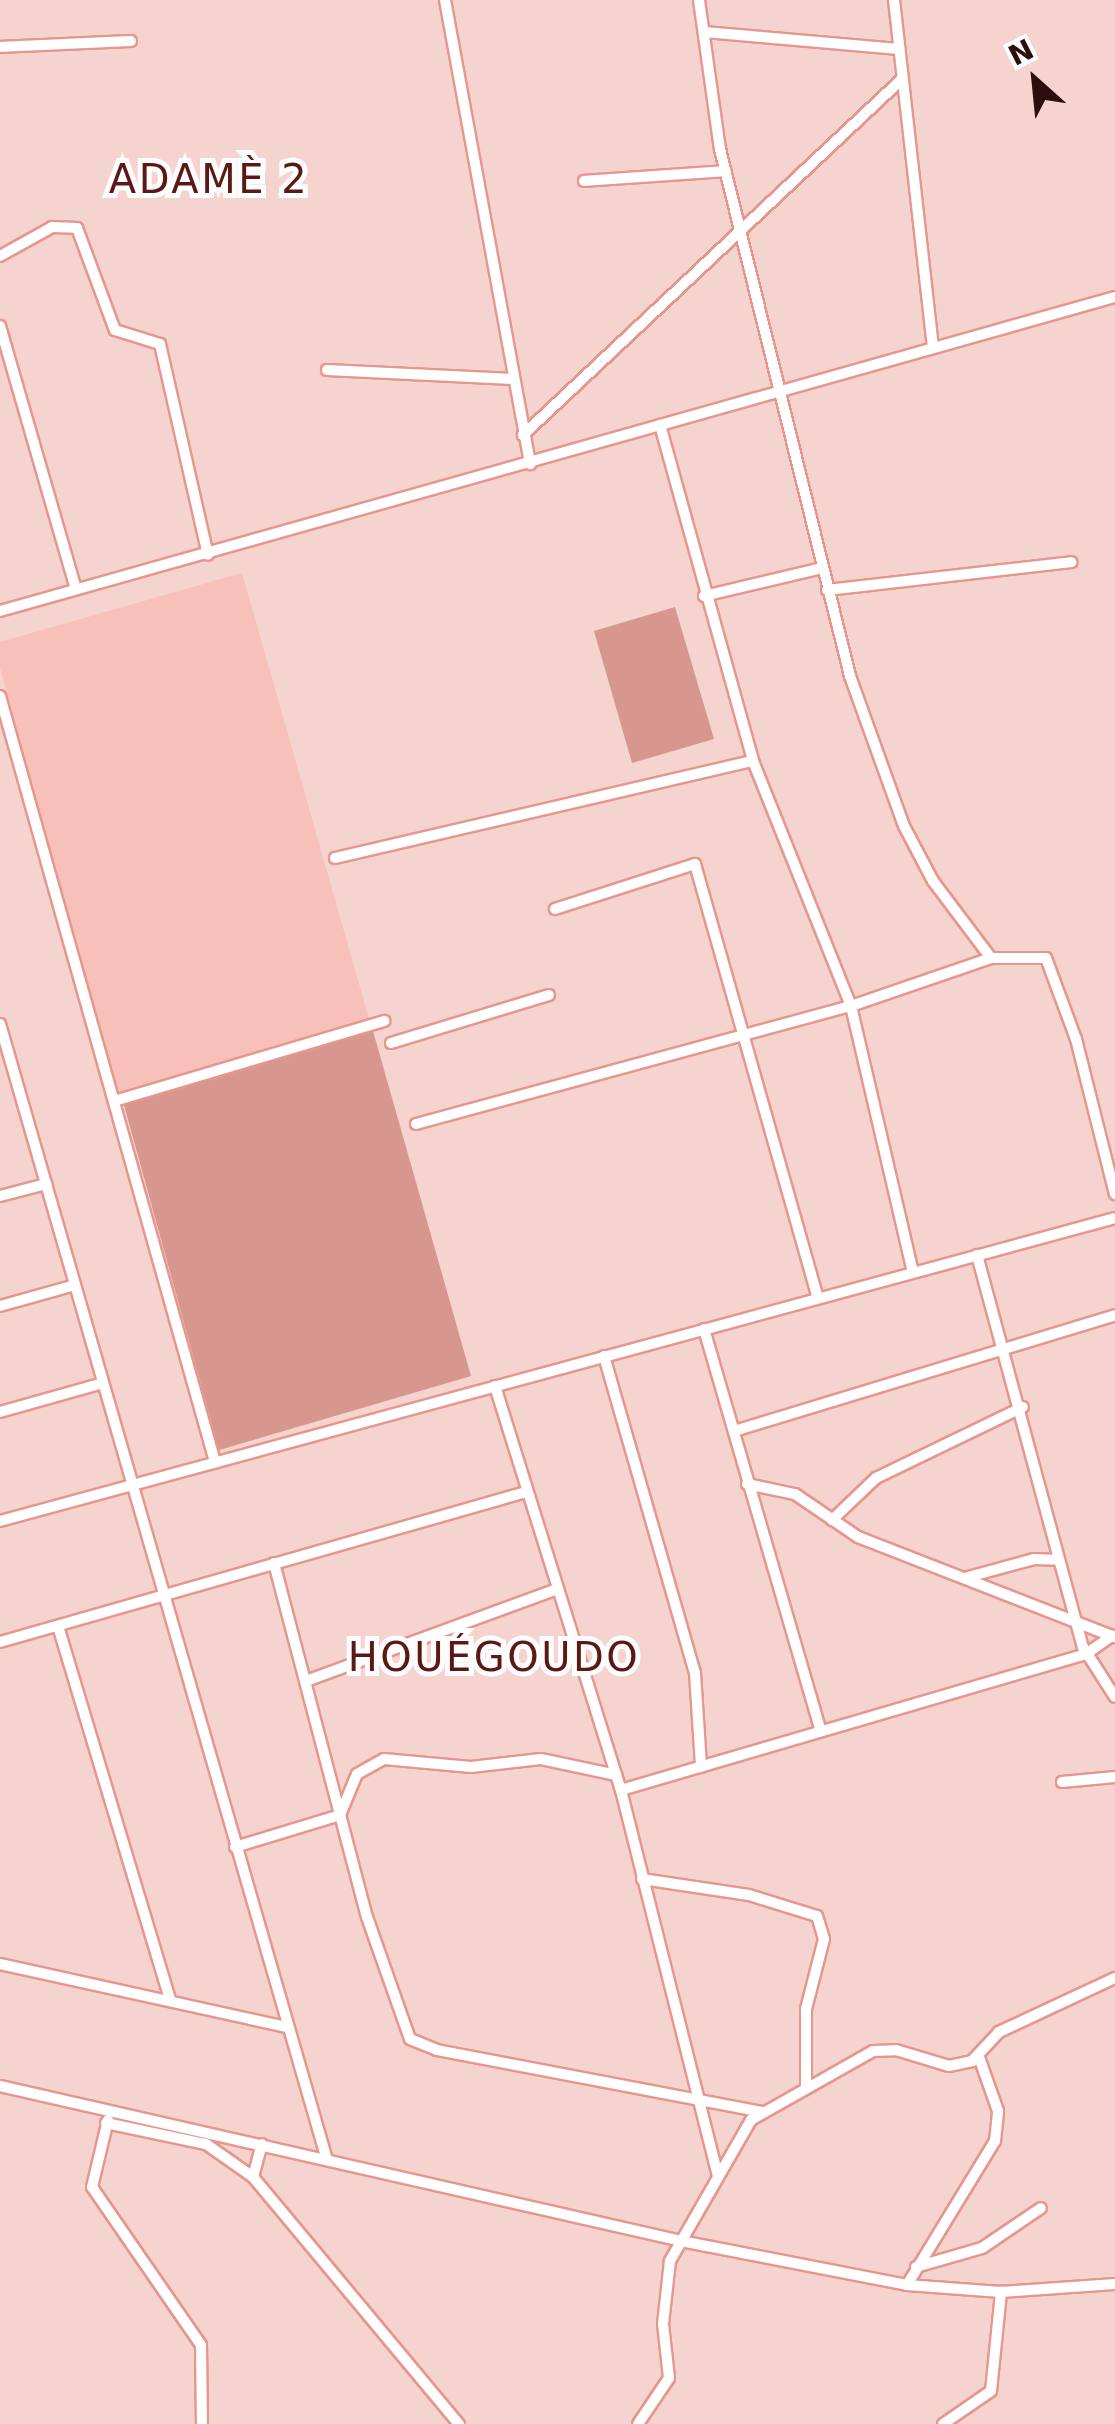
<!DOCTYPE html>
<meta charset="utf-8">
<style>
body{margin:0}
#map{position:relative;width:1115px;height:2424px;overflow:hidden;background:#f5d3ce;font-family:"DejaVu Sans",sans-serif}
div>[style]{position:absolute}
.built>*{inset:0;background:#f7c0b9}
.green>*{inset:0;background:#d7968e}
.roads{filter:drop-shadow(2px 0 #e6978d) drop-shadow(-2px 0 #e6978d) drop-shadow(0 2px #e6978d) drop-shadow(0 -2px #e6978d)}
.minor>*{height:10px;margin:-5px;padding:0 5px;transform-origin:5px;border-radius:5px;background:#fff}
span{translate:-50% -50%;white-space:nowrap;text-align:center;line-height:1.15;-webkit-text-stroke:10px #fdfdfd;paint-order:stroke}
.quarter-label{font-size:40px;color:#5a1915;letter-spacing:2.5px}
.north{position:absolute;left:985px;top:30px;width:100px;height:100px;-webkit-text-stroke:8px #fdfdfd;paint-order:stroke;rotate:333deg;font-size:28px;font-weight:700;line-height:40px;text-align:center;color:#2c0f0c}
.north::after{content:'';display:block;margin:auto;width:35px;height:45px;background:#2c0f0c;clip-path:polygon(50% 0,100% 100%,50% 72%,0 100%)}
</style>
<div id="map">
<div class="built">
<div style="clip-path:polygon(242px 573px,369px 1019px,118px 1093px,0 668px,0 642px)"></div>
</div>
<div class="green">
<div style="clip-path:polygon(675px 607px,714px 739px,632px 763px,594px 631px)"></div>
<div style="clip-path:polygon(373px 1031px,471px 1376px,219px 1450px,124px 1105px)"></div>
</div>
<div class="roads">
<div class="minor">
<div style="left:445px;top:0;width:472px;rotate:79.6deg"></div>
<div style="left:699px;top:0;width:150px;rotate:82deg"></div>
<div style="left:720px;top:149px;width:543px;rotate:76.14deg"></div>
<div style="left:850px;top:676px;width:159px;rotate:70.2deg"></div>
<div style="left:904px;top:826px;width:62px;rotate:62.2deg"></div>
<div style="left:933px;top:881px;width:96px;rotate:53deg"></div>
<div style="left:894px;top:0;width:349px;rotate:83.6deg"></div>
<div style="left:704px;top:32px;width:196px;rotate:5deg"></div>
<div style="left:0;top:47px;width:131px;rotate:-2.6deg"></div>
<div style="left:584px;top:181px;width:142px;rotate:-4deg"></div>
<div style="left:0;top:256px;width:60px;rotate:-29.1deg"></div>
<div style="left:52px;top:227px;width:25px;rotate:2deg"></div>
<div style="left:77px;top:228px;width:109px;rotate:69.6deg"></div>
<div style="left:115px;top:330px;width:47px;rotate:17.3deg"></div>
<div style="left:160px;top:344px;width:216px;rotate:77.2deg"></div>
<div style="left:0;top:326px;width:274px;rotate:73.9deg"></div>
<div style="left:327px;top:370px;width:186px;rotate:2.8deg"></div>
<div style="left:660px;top:425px;width:349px;rotate:74.5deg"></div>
<div style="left:753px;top:761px;width:264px;rotate:68.2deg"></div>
<div style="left:851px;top:1006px;width:148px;rotate:-18.9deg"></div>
<div style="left:991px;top:958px;width:55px"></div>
<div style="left:1046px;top:958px;width:86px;rotate:69.7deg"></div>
<div style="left:1076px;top:1039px;width:160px;rotate:75.9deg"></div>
<div style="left:523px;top:435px;width:521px;rotate:-43.21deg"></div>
<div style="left:827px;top:590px;width:246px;rotate:-6.5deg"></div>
<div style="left:704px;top:596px;width:121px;rotate:-13.3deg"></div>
<div style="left:0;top:611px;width:1158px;rotate:-15.73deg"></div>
<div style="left:0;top:696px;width:796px;rotate:74.32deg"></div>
<div style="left:335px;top:858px;width:429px;rotate:-13.1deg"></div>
<div style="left:555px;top:909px;width:147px;rotate:-17.8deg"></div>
<div style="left:695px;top:864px;width:451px;rotate:74.2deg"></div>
<div style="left:0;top:1024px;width:1182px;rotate:73.94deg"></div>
<div style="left:391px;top:1043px;width:165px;rotate:-16.9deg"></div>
<div style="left:114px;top:1101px;width:282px;rotate:-16.5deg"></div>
<div style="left:416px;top:1124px;width:451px;rotate:-15.2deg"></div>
<div style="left:851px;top:1006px;width:273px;rotate:76.9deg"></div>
<div style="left:0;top:1196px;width:48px;rotate:-14.6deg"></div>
<div style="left:977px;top:1255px;width:406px;rotate:74.9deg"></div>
<div style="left:1083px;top:1647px;width:59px;rotate:57.4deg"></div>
<div style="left:0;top:1306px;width:78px;rotate:-15.6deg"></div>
<div style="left:704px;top:1329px;width:415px;rotate:73.8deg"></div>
<div style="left:604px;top:1356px;width:330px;rotate:74deg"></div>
<div style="left:695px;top:1673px;width:94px;rotate:86.3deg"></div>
<div style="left:495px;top:1386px;width:423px;rotate:72.7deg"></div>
<div style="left:621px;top:1790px;width:397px;rotate:75.9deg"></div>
<div style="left:0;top:1412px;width:107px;rotate:-15.7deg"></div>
<div style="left:734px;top:1431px;width:398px;rotate:-16.9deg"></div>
<div style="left:747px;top:1484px;width:49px;rotate:11.8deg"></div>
<div style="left:795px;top:1494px;width:76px;rotate:34.3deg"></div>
<div style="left:858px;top:1537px;width:276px;rotate:21.3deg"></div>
<div style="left:832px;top:1520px;width:61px;rotate:-43.7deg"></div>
<div style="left:876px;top:1478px;width:163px;rotate:-25.8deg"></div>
<div style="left:0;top:1521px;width:1155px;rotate:-15.2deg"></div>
<div style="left:274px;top:1563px;width:366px;rotate:75.3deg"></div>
<div style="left:367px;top:1917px;width:129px;rotate:70.6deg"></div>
<div style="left:410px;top:2039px;width:29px;rotate:22deg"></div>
<div style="left:437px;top:2050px;width:331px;rotate:10.8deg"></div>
<div style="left:968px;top:1577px;width:68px;rotate:-15.3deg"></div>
<div style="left:1034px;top:1559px;width:25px;rotate:2deg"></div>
<div style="left:58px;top:1626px;width:390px;rotate:73.3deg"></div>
<div style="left:0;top:1642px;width:547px;rotate:-15.92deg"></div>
<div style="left:306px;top:1681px;width:264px;rotate:-20.1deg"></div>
<div style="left:1062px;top:1782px;width:53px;rotate:-5.4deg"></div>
<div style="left:621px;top:1790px;width:484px;rotate:-16.3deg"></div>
<div style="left:1086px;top:1654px;width:32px;rotate:-35deg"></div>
<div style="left:235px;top:1847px;width:110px;rotate:-16.9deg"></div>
<div style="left:340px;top:1815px;width:44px;rotate:-67.5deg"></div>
<div style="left:357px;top:1774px;width:31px;rotate:-29deg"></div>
<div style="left:384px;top:1759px;width:87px;rotate:5.3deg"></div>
<div style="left:471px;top:1767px;width:70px;rotate:-6.5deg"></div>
<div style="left:541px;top:1759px;width:77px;rotate:12deg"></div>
<div style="left:642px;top:1879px;width:108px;rotate:8.5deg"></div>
<div style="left:749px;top:1895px;width:71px;rotate:17.2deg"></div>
<div style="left:817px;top:1916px;width:24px;rotate:73deg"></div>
<div style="left:824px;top:1939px;width:72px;rotate:104.4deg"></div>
<div style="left:806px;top:2009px;width:79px;rotate:90deg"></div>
<div style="left:0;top:1964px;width:294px;rotate:12.4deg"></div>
<div style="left:0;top:2086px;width:704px;rotate:12.81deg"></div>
<div style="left:686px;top:2242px;width:225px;rotate:11deg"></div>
<div style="left:907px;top:2285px;width:94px;rotate:4.3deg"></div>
<div style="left:1001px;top:2292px;width:114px;rotate:-4deg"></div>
<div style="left:108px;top:2120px;width:69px;rotate:103.4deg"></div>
<div style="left:92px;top:2187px;width:192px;rotate:55.4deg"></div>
<div style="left:201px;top:2345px;width:79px;rotate:89.3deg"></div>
<div style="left:106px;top:2123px;width:102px;rotate:11.9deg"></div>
<div style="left:206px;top:2144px;width:57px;rotate:35.1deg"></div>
<div style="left:253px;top:2177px;width:322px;rotate:50.2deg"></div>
<div style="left:253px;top:2177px;width:34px;rotate:-75deg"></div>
<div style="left:916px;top:2267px;width:69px;rotate:-16.1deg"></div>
<div style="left:982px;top:2248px;width:71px;rotate:-34.1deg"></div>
<div style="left:907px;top:2285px;width:169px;rotate:-58.6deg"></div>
<div style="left:995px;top:2141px;width:30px;rotate:-84deg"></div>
<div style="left:998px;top:2111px;width:57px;rotate:-109.4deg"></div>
<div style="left:638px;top:2424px;width:55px;rotate:-56deg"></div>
<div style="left:669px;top:2378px;width:54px;rotate:-96.3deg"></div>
<div style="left:663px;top:2324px;width:63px;rotate:-83.7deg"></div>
<div style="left:670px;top:2261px;width:163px;rotate:-60.1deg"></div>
<div style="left:751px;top:2120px;width:140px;rotate:-29.5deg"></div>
<div style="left:873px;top:2051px;width:23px;rotate:-2deg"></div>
<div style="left:896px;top:2050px;width:55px;rotate:16.8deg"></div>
<div style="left:949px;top:2066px;width:24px;rotate:-12deg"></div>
<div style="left:972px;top:2061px;width:40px;rotate:-47deg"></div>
<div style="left:999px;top:2032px;width:128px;rotate:-25deg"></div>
<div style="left:943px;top:2424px;width:58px;rotate:-34.5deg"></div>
<div style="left:991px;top:2391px;width:100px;rotate:-84.2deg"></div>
</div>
</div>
<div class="quarter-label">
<span style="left:209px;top:179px">ADAMÈ 2</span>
<span style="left:494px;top:1657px">HOUÉGOUDO</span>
</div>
<div class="north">N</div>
</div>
